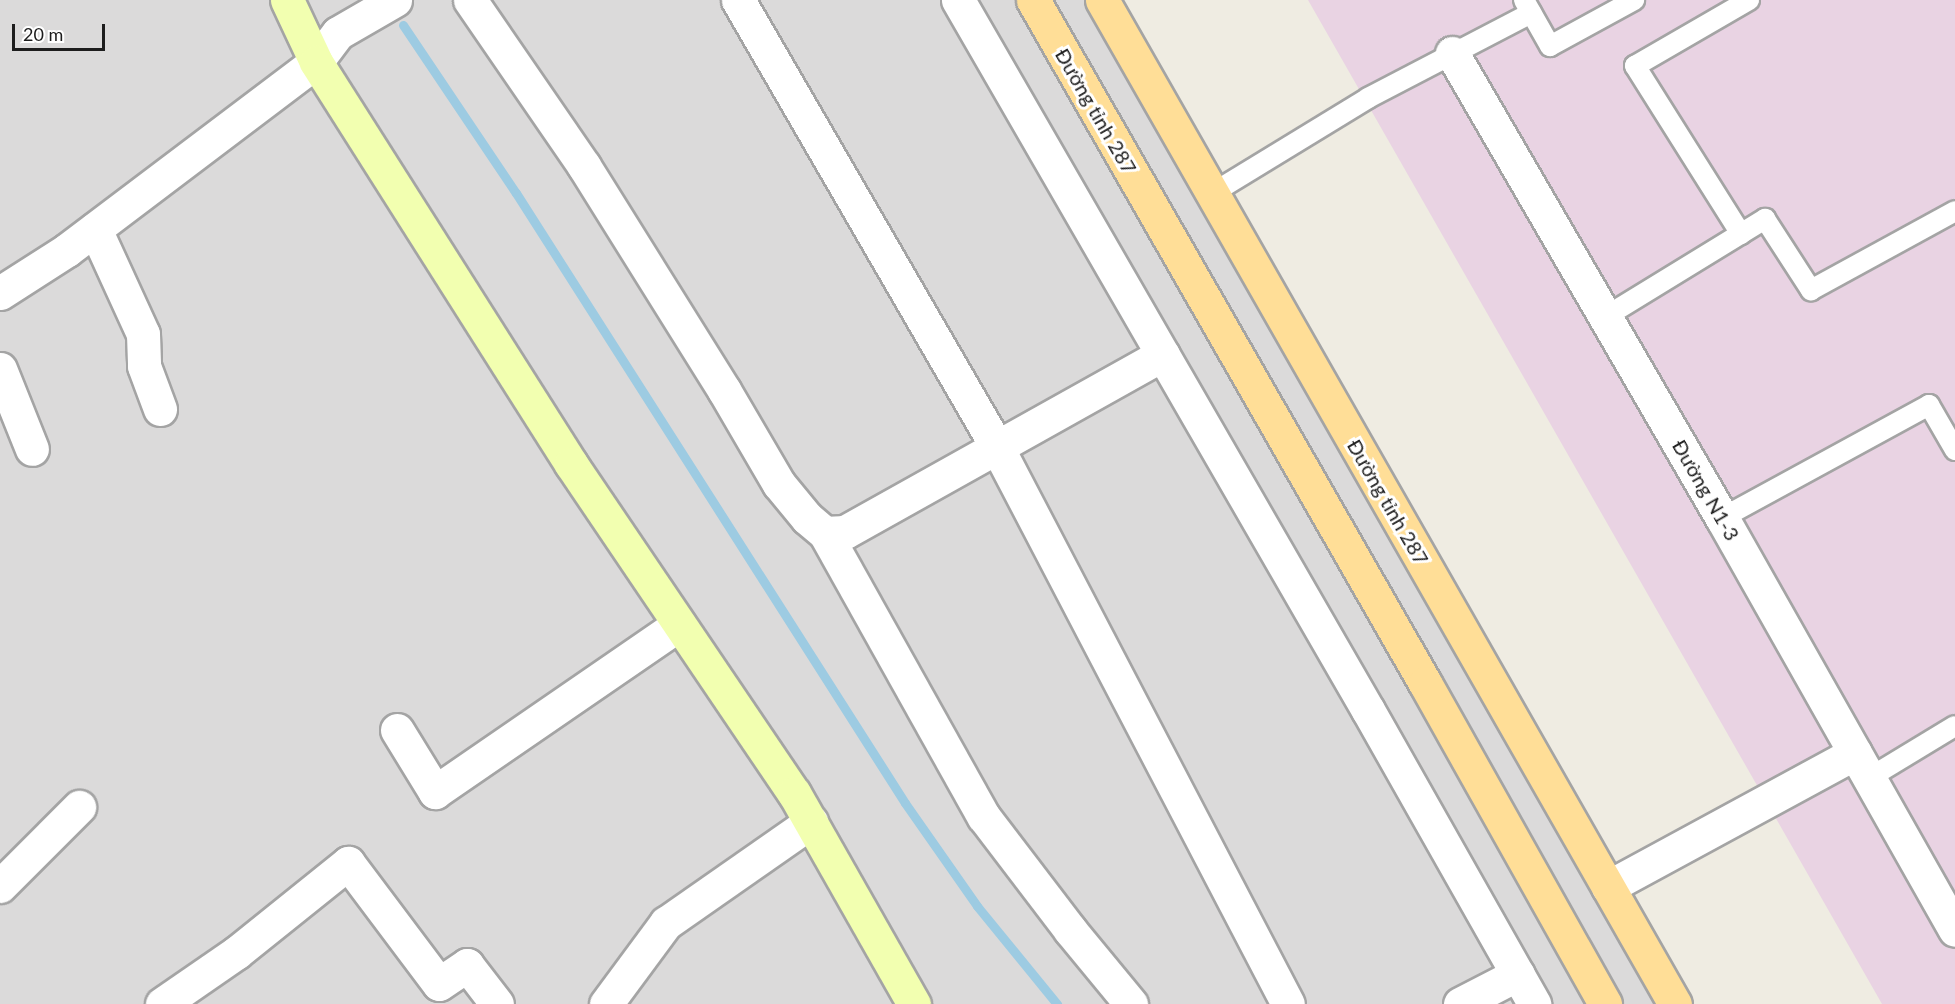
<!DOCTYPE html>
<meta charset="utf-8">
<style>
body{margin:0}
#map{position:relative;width:1955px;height:1004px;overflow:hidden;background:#efece2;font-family:Lato,sans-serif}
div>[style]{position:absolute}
.residential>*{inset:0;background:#dbdada}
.industrial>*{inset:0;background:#e9d3e3}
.stream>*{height:9px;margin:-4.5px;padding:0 4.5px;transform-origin:4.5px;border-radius:4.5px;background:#9dcbe2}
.roads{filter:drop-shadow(2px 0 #a4a4a4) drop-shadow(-2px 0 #a4a4a4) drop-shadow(0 2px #a4a4a4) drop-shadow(0 -2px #a4a4a4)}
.lane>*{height:20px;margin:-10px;padding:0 10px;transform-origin:10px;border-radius:10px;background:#fff}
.street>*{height:33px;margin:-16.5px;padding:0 16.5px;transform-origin:16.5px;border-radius:16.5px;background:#fff}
.secondary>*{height:33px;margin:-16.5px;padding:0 16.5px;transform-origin:16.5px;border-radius:16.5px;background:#f2ffb0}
.primary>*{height:33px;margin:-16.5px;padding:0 16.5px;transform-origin:16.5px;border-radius:16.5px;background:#ffde97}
span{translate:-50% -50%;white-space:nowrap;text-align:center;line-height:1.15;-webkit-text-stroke:6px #fff;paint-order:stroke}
.street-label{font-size:20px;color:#1d1d1d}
.scale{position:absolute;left:12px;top:24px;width:93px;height:27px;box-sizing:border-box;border:3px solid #1d1d1d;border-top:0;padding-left:8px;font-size:18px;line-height:21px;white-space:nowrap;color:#1d1d1d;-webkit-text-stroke:4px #fff;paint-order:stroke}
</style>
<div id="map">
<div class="residential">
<div style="clip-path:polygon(0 0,1119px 0,1691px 1004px,0 1004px)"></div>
</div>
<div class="industrial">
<div style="clip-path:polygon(1308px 0,1955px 0,1955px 1004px,1882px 1004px)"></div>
</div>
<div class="stream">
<div style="left:403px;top:25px;width:202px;rotate:56.1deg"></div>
<div style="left:516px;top:193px;width:723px;rotate:57.47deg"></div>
<div style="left:905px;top:803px;width:126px;rotate:55deg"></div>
<div style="left:977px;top:906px;width:127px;rotate:50.8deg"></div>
</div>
<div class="roads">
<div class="lane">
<div style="left:1524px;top:0;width:53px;rotate:60.5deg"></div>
<div style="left:1550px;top:46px;width:96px;rotate:-28.7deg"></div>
<div style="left:1211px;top:194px;width:184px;rotate:-31.4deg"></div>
<div style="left:1368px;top:98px;width:184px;rotate:-27.5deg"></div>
<div style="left:1741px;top:234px;width:199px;rotate:-122.2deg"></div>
<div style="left:1635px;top:66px;width:132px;rotate:-30.1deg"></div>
<div style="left:1605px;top:317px;width:188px;rotate:-31.5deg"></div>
<div style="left:1765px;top:219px;width:85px;rotate:57.1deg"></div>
<div style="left:1811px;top:290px;width:164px;rotate:-28.7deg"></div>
<div style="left:1722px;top:518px;width:236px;rotate:-28.6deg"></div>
<div style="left:1929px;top:405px;width:52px;rotate:60deg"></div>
<div style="left:1869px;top:778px;width:100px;rotate:-31.2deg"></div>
</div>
<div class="street">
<div style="left:470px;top:0;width:201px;rotate:55.5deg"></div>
<div style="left:584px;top:166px;width:264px;rotate:58deg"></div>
<div style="left:724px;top:390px;width:109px;rotate:59.7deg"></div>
<div style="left:779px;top:484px;width:44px;rotate:50.5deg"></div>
<div style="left:807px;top:518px;width:23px;rotate:40deg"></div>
<div style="left:825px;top:533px;width:20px;rotate:-3deg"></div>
<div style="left:845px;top:532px;width:364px;rotate:-29.2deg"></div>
<div style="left:738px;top:0;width:517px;rotate:59.91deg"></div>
<div style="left:997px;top:447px;width:628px;rotate:62.42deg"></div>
<div style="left:958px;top:0;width:820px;rotate:60deg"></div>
<div style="left:1368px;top:710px;width:338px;rotate:60.5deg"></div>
<div style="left:1452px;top:53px;width:538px;rotate:59.86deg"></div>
<div style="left:1722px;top:518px;width:473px;rotate:60.5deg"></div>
<div style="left:95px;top:229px;width:115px;rotate:65.4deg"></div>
<div style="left:143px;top:334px;width:32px;rotate:88deg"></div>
<div style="left:144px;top:366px;width:46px;rotate:69.6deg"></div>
<div style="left:0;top:293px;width:80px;rotate:-32.7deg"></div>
<div style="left:67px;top:250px;width:312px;rotate:-37.1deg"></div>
<div style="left:316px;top:62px;width:36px;rotate:-53deg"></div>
<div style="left:338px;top:33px;width:66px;rotate:-30.1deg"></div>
<div style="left:0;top:369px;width:86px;rotate:68.2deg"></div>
<div style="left:825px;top:533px;width:325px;rotate:60.8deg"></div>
<div style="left:984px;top:817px;width:142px;rotate:52.7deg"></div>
<div style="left:1070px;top:930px;width:96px;rotate:50.5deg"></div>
<div style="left:397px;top:730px;width:73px;rotate:58.5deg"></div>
<div style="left:435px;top:792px;width:296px;rotate:-34.5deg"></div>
<div style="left:0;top:886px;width:112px;rotate:-45deg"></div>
<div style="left:1608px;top:887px;width:281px;rotate:-28.5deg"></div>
<div style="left:162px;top:1004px;width:90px;rotate:-34.6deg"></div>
<div style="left:236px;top:953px;width:144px;rotate:-38.8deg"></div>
<div style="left:348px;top:863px;width:151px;rotate:53.1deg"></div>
<div style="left:439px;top:984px;width:34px;rotate:-34deg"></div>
<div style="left:467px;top:965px;width:49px;rotate:52.4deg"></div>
<div style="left:606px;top:1004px;width:101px;rotate:-53.5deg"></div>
<div style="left:666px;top:923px;width:177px;rotate:-34.9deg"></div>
<div style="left:1460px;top:1004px;width:65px;rotate:-27.3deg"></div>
</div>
<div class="secondary">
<div style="left:287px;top:0;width:68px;rotate:64.9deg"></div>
<div style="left:316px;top:62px;width:476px;rotate:57.6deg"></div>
<div style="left:571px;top:464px;width:397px;rotate:55.9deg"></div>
<div style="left:794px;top:793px;width:243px;rotate:60.4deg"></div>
</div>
<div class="primary">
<div style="left:1033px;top:0;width:787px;rotate:60.15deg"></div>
<div style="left:1425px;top:683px;width:368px;rotate:60.7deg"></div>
<div style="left:1102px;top:0;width:1156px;rotate:60.29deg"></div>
</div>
</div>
<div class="street-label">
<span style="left:1096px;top:111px;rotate:60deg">Đường tỉnh 287</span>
<span style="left:1706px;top:490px;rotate:60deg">Đường N1-3</span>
<span style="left:1388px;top:502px;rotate:60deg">Đường tỉnh 287</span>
</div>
<div class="scale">20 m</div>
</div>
